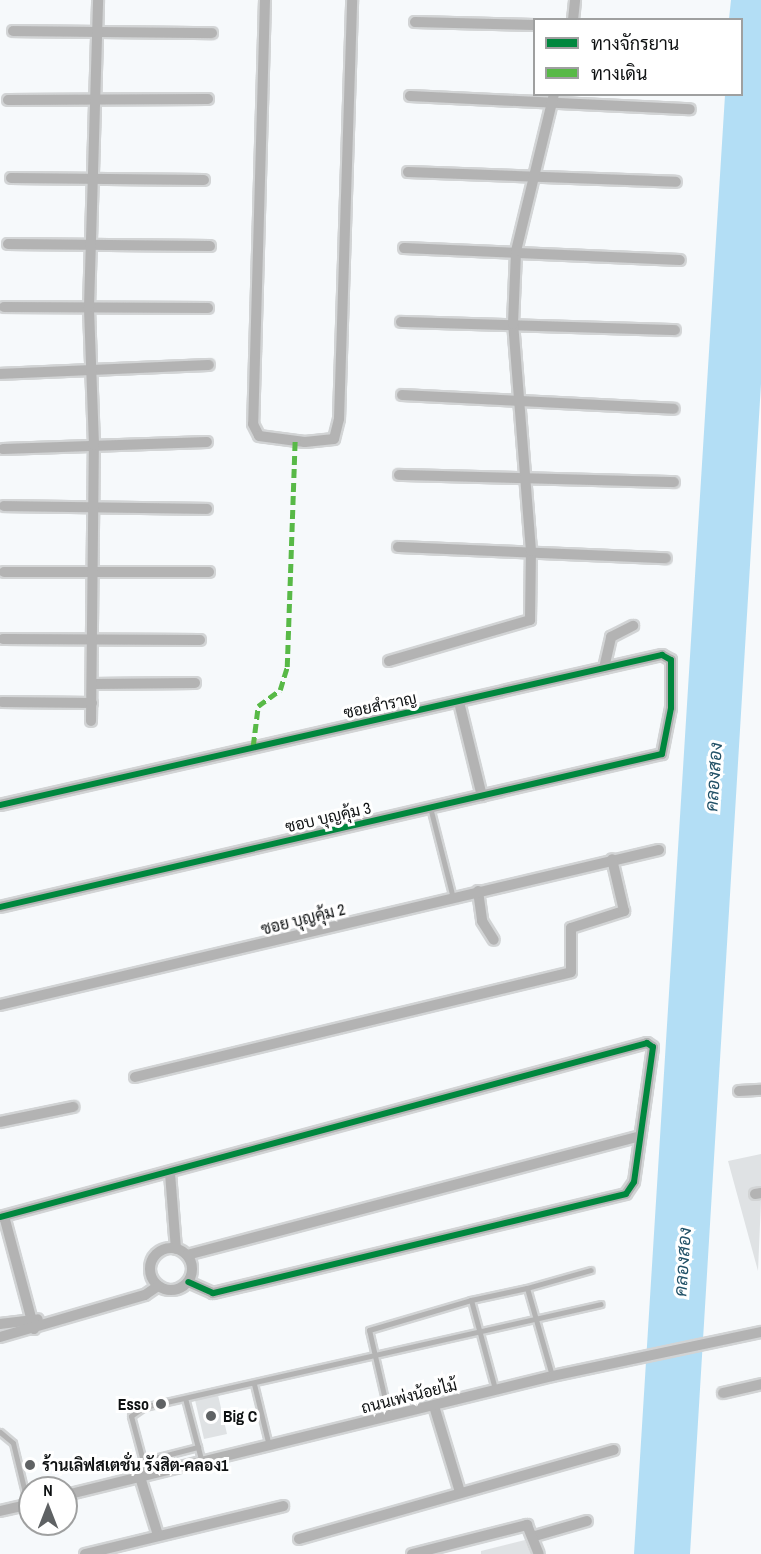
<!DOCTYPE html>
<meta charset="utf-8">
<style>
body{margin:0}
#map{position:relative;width:761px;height:1554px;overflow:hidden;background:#f6f9fb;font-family:"Archivo Narrow",Sarabun,sans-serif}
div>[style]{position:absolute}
.water>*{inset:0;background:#b3def5}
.building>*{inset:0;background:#dfe2e4}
.roads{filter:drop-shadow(2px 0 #d2d4d5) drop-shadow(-2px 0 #d2d4d5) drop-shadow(0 2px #d2d4d5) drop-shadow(0 -2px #d2d4d5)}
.service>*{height:5px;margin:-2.5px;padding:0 2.5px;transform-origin:2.5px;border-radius:2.5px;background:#b3b3b3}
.minor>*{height:10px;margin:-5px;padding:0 5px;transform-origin:5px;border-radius:5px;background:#b3b3b3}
.minor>.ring{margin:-5px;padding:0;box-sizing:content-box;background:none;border:10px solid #b3b3b3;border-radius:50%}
.quiet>*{height:4.5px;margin-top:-2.25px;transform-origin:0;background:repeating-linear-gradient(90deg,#58b947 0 9px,transparent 0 13.5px)}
.cycleway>*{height:6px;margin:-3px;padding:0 3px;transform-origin:3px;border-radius:3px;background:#00873e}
.dots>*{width:16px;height:16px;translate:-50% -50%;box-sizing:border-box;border:3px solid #fff;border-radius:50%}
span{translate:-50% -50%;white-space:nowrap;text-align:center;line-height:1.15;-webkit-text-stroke:6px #fff;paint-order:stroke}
.street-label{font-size:16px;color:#0e1112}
.poi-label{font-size:16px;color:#0e1112;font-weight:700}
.right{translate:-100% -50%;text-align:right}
.left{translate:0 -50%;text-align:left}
.water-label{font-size:18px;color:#215167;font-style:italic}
.legend{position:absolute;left:533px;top:18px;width:210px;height:78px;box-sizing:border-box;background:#fff;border:2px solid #9fa0a0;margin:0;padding:8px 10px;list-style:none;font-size:18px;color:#0e1112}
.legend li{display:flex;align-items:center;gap:12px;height:30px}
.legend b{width:30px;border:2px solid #9fa0a0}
.north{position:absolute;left:18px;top:1476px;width:60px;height:60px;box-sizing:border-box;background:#fff;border:2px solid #9fa0a0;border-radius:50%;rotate:0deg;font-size:16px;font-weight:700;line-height:24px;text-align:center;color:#0e1112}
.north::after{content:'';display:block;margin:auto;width:21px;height:27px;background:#5f6264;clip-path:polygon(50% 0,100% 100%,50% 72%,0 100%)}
</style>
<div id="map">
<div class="water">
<div style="clip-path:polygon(731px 0,761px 0,761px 384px,690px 1554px,634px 1554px,725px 95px,742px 94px,742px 20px,729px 19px)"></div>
</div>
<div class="building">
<div style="clip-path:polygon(761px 1154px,761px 1186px,748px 1195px,761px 1201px,758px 1271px,728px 1161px)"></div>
<div style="clip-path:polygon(218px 1395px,227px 1434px,204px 1439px,195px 1400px)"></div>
<div style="clip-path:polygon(525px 1540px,531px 1554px,481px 1554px,481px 1551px)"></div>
</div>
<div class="roads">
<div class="service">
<div style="left:430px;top:807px;width:94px;rotate:75.8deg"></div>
<div style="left:527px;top:1288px;width:66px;rotate:-15.7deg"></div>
<div style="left:471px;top:1300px;width:92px;rotate:74.9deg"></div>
<div style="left:254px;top:1384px;width:64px;rotate:76.4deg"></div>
<div style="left:185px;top:1398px;width:67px;rotate:75.3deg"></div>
<div style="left:389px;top:1417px;width:89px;rotate:-102.9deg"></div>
<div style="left:369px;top:1330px;width:106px;rotate:-16.4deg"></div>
<div style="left:471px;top:1300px;width:57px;rotate:-12.1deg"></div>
<div style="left:527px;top:1288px;width:91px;rotate:74.1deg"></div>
<div style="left:0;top:1432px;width:17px;rotate:40deg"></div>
<div style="left:13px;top:1443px;width:64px;rotate:76.4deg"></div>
<div style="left:143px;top:1461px;width:57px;rotate:-14.3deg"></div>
<div style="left:147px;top:1476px;width:62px;rotate:-104.9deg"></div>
<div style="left:131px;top:1416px;width:16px;rotate:-35deg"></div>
<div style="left:144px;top:1407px;width:468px;rotate:-12.7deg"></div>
</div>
<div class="minor">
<div style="left:265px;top:0;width:424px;rotate:91.6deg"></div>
<div style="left:253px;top:424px;width:13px;rotate:63deg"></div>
<div style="left:259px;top:436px;width:46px;rotate:7.4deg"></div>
<div style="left:305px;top:442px;width:29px;rotate:-6deg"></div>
<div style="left:334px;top:439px;width:21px;rotate:-76deg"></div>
<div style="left:339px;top:419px;width:419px;rotate:-88.2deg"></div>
<div style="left:573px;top:20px;width:20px;rotate:-84deg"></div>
<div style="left:415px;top:22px;width:119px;rotate:1.4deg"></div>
<div style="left:13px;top:31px;width:199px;rotate:0.6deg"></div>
<div style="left:410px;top:96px;width:280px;rotate:2.7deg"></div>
<div style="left:8px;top:100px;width:200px;rotate:-0.3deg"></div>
<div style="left:408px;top:172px;width:268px;rotate:2.1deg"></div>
<div style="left:11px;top:178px;width:193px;rotate:0.6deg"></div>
<div style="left:8px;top:244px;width:202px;rotate:0.6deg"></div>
<div style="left:404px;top:248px;width:276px;rotate:2.5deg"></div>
<div style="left:4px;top:307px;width:204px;rotate:0.3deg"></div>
<div style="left:401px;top:322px;width:274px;rotate:1.7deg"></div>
<div style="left:0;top:374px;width:209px;rotate:-2.5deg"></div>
<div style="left:402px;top:395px;width:272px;rotate:2.9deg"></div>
<div style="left:3px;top:449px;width:204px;rotate:-2deg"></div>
<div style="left:399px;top:475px;width:275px;rotate:1.5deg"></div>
<div style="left:4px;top:506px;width:203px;rotate:0.8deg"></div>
<div style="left:398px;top:547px;width:268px;rotate:2.4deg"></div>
<div style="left:4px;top:572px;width:205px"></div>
<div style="left:3px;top:639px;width:197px;rotate:0.3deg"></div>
<div style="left:389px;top:661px;width:147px;rotate:-16.2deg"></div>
<div style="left:530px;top:620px;width:69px;rotate:-89.2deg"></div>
<div style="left:531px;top:551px;width:228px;rotate:-94.5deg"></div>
<div style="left:513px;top:324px;width:73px;rotate:-87.6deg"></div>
<div style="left:516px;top:251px;width:162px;rotate:-76.4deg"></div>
<div style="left:604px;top:668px;width:32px;rotate:-77deg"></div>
<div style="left:611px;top:637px;width:25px;rotate:-27deg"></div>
<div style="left:92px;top:684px;width:103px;rotate:-0.6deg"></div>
<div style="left:2px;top:702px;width:90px;rotate:0.6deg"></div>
<div style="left:459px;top:702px;width:97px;rotate:76.3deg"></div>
<div style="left:91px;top:721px;width:276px;rotate:-89.4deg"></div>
<div style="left:94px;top:445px;width:138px;rotate:-92.1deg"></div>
<div style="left:89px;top:307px;width:307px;rotate:-88.3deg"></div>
<div style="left:0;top:805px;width:679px;rotate:-12.77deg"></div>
<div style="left:662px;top:655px;width:10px;rotate:29deg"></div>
<div style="left:671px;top:660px;width:48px;rotate:90deg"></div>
<div style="left:671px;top:708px;width:47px;rotate:101.1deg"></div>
<div style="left:662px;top:754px;width:679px;rotate:166.99deg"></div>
<div style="left:478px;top:891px;width:30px;rotate:82deg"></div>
<div style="left:482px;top:921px;width:22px;rotate:58deg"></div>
<div style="left:0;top:1005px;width:677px;rotate:-13.24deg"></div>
<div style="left:135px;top:1077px;width:448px;rotate:-13.5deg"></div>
<div style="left:571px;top:972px;width:44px;rotate:-90deg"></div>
<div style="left:571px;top:928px;width:56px;rotate:-17.8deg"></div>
<div style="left:624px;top:911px;width:53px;rotate:-103deg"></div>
<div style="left:739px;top:1091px;width:22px;rotate:-3deg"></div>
<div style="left:0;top:1122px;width:75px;rotate:-11.6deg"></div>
<div style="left:170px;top:1173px;width:76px;rotate:85.5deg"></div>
<div style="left:755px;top:1194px;width:6px;rotate:-9deg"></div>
<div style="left:4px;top:1216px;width:117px;rotate:75.1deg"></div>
<div style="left:0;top:1217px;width:670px;rotate:-15.05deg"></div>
<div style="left:647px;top:1043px;width:7px;rotate:34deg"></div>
<div style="left:653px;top:1047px;width:136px;rotate:98deg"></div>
<div style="left:634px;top:1182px;width:14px;rotate:124deg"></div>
<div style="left:626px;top:1194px;width:425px;rotate:166.5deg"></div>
<div style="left:213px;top:1293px;width:27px;rotate:-156deg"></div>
<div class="ring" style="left:150px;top:1248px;width:32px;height:32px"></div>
<div style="left:187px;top:1255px;width:468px;rotate:-14.7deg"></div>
<div style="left:0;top:1324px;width:38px;rotate:-7deg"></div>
<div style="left:0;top:1337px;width:151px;rotate:-16.2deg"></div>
<div style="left:145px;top:1295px;width:16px;rotate:-35deg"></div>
<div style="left:723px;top:1393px;width:39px;rotate:-13deg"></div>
<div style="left:434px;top:1406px;width:90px;rotate:73.2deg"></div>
<div style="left:140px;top:1477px;width:61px;rotate:72.8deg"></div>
<div style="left:66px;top:1495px;width:500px;rotate:-13.76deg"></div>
<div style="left:552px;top:1376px;width:214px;rotate:-11.9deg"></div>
<div style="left:0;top:1511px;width:31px;rotate:-13deg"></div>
<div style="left:535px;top:1536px;width:54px;rotate:-16.1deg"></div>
<div style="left:299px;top:1539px;width:327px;rotate:-15.8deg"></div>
<div style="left:85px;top:1554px;width:204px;rotate:-13.6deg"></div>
<div style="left:412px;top:1554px;width:119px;rotate:-14.2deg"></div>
<div style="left:527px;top:1525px;width:31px;rotate:68deg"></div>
</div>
</div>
<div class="quiet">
<div style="left:253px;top:746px;width:40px;rotate:-82.9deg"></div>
<div style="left:258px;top:706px;width:27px;rotate:-36deg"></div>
<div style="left:280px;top:690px;width:24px;rotate:-73deg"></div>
<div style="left:287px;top:667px;width:226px;rotate:-88deg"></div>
</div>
<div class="cycleway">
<div style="left:0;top:805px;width:679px;rotate:-12.77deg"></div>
<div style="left:662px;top:655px;width:10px;rotate:29deg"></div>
<div style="left:671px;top:660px;width:48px;rotate:90deg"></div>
<div style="left:671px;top:708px;width:47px;rotate:101.1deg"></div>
<div style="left:662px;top:754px;width:679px;rotate:166.99deg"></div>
<div style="left:0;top:1217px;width:670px;rotate:-15.05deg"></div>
<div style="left:647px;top:1043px;width:7px;rotate:34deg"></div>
<div style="left:653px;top:1047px;width:136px;rotate:98deg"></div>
<div style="left:634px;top:1182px;width:14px;rotate:124deg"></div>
<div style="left:626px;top:1194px;width:425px;rotate:166.5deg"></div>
<div style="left:213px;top:1293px;width:27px;rotate:-156deg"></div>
</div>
<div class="dots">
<div style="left:161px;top:1404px;background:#5f6264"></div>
<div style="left:211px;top:1416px;background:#5f6264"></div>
<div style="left:30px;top:1465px;background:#5f6264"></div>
</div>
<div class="street-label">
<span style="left:380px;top:705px;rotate:-12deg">ซอยสำราญ</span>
<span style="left:328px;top:817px;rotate:-13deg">ซอบ บุญคุ้ม 3</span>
<span style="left:303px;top:919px;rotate:-14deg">ซอย บุญคุ้ม 2</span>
<span style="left:409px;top:1396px;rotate:-14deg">ถนนเพ่งน้อยไม้</span>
</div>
<div class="poi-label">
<span class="right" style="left:149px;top:1404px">Esso</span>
<span class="left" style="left:223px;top:1416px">Big C</span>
<span class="left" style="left:42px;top:1465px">ร้านเลิฟสเตชั่น รังสิต-คลอง1</span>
</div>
<div class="water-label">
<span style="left:714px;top:777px;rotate:-86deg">คลองสอง</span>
<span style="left:683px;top:1262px;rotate:-86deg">คลองสอง</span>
</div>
<ul class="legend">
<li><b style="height:8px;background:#00873e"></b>ทางจักรยาน</li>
<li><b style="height:8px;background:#58b947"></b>ทางเดิน</li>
</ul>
<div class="north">N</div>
</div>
